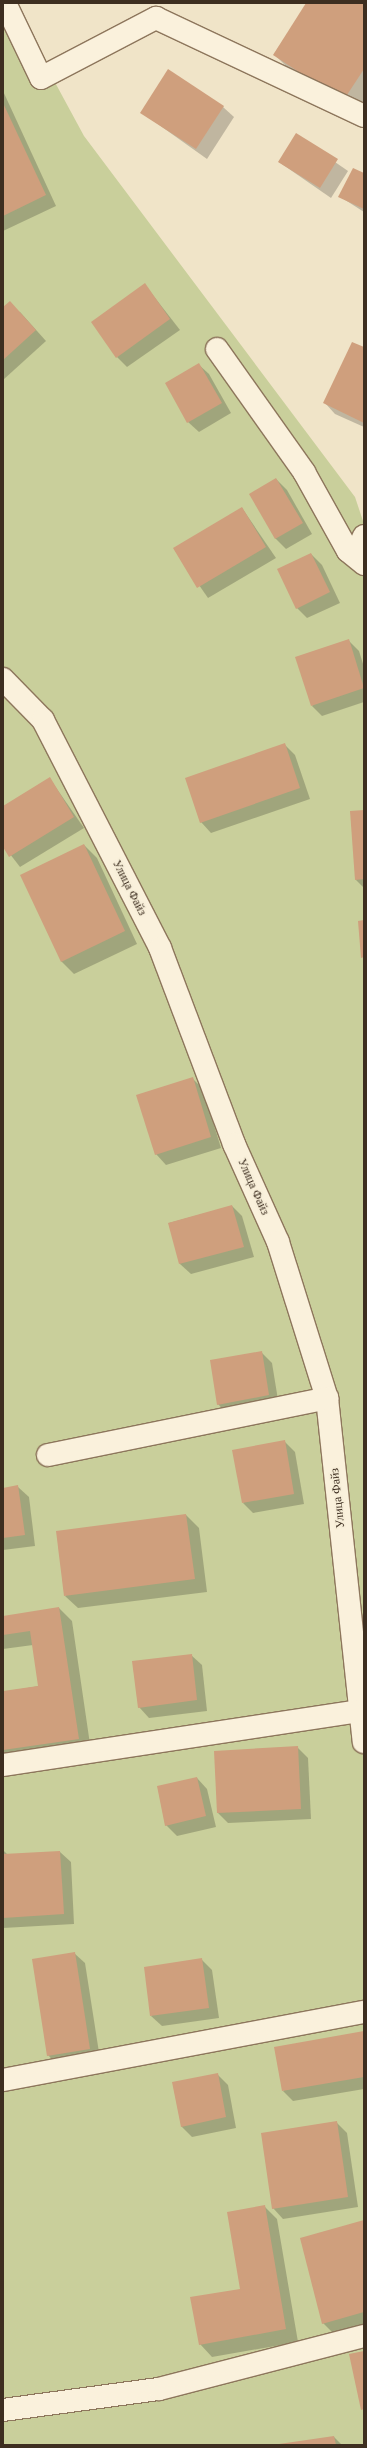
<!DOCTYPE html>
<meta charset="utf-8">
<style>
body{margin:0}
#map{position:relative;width:367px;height:2448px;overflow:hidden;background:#f0e4c8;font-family:"Times New Roman",serif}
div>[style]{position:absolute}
.green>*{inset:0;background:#c9cf9b}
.shadow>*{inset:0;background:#0003}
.building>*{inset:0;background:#cf9f7d}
.roads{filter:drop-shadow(1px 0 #8d765c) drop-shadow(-1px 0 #8d765c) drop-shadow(0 1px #8d765c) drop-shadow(0 -1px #8d765c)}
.minor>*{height:22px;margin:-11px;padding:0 11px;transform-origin:11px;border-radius:11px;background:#faf1dc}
span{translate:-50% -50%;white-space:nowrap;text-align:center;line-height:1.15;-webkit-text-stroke:3.5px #f7eed8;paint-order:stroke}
.street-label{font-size:12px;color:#3d2e20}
.frame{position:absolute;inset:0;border:4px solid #3d2e20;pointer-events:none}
</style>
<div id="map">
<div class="green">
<div style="clip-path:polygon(3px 3px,12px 3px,84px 136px,355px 497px,364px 524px,364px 2445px,3px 2445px)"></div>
</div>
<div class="shadow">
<div style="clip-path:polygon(308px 3px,364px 3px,364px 100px,356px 112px,287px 67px,274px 54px)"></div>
<div style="clip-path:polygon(3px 91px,56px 206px,3px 231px)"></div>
<div style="clip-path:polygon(223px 107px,234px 117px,207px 159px,141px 112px)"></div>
<div style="clip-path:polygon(296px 135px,348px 171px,331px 198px,279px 162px)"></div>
<div style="clip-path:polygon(364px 175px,364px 212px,339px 196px)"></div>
<div style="clip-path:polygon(145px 285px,180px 330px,127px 367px,117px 357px)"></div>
<div style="clip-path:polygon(3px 308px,20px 312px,46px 341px,3px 380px)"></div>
<div style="clip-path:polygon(364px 349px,364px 427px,335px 414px,325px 403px)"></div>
<div style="clip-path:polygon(198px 364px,209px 374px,231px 413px,199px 432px,188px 422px)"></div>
<div style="clip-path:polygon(276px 479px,287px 490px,312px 534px,286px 549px,275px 538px)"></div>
<div style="clip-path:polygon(242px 508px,276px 558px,208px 598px,174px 549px)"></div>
<div style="clip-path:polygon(311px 554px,322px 565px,340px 603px,307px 618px,297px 608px)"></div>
<div style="clip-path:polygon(348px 640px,359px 651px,364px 667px,364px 702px,322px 716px,312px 706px)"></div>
<div style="clip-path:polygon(284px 744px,295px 755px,310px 799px,211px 833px,201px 822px)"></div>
<div style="clip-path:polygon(50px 779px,84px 828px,20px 867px,3px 845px,3px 807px)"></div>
<div style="clip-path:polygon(364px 811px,364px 888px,356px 880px)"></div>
<div style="clip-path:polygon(84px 845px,97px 858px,137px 944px,74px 974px,61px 961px)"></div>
<div style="clip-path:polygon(193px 1079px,203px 1089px,221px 1148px,166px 1165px,156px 1154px)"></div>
<div style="clip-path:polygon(232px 1206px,242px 1216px,254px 1257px,191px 1274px,180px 1264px,169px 1223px)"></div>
<div style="clip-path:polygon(261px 1352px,272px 1363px,279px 1406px,228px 1415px,218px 1404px)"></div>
<div style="clip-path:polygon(284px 1441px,295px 1452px,304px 1504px,253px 1513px,243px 1503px)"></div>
<div style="clip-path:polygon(18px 1487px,29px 1497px,35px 1546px,3px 1550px,3px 1489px)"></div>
<div style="clip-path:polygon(186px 1515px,199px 1528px,207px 1592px,78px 1608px,65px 1596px)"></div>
<div style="clip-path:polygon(59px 1608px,72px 1621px,91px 1751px,3px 1764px,3px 1692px,39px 1686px,33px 1645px,3px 1649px,3px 1617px)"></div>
<div style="clip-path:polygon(191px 1655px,202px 1665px,207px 1711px,149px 1718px,139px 1707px)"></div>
<div style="clip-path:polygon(298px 1748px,308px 1758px,311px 1819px,228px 1823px,218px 1813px,215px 1752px)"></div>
<div style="clip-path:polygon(197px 1778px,207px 1789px,216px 1827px,177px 1836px,166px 1825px)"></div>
<div style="clip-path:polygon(3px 1850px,8px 1855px,60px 1852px,71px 1862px,74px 1924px,3px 1928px)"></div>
<div style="clip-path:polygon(74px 1953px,85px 1963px,100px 2059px,58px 2066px,48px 2055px)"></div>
<div style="clip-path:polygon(201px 1959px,212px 1970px,219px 2018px,162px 2026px,151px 2016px)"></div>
<div style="clip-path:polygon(364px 2032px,364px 2089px,293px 2101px,283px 2091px)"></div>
<div style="clip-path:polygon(217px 2074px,228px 2085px,236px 2128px,192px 2137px,181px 2126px)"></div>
<div style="clip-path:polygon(336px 2122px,347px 2133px,358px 2207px,283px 2219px,273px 2208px)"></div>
<div style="clip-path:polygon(265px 2207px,277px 2219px,298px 2342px,212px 2357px,200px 2344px,241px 2289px)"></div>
<div style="clip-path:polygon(364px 2221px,364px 2328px,336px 2336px,323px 2323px)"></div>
<div style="clip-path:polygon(334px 2437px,342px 2445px,280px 2445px)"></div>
</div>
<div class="building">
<div style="clip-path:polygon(306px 3px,364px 3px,364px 69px,343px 101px,273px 55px)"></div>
<div style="clip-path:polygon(168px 69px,224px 106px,196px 149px,140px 113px)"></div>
<div style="clip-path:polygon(3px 103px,46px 195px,3px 216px)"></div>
<div style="clip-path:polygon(296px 133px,338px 159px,320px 188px,278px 162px)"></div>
<div style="clip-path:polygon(353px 168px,364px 173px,364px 209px,338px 197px)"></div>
<div style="clip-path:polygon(145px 283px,170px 319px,116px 358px,91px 322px)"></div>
<div style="clip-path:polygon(10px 301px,36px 330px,3px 360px,3px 307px)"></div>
<div style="clip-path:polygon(352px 342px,364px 347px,364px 423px,323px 403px)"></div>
<div style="clip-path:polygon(199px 363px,222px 403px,187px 423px,165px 383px)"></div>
<div style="clip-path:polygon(276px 478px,303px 523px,275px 539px,249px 494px)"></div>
<div style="clip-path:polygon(242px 507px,266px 547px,197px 588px,173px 548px)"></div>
<div style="clip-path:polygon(311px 553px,330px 592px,296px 609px,277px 569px)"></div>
<div style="clip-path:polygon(349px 639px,364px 688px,311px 706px,295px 657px)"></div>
<div style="clip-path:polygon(285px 743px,300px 788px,200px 823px,185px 778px)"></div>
<div style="clip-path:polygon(50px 777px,74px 817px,9px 857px,3px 847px,3px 806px)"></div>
<div style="clip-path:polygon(364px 810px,364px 879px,355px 880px,350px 811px)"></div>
<div style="clip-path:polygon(84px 844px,125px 931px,61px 962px,20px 875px)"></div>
<div style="clip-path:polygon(364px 920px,364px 957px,361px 958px,358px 921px)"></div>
<div style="clip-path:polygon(193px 1077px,211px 1137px,155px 1155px,136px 1095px)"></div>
<div style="clip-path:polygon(232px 1205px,244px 1247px,179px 1264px,168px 1223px)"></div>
<div style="clip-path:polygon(262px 1351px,269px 1395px,217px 1405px,210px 1360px)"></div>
<div style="clip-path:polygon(285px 1440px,294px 1494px,242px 1503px,232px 1450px)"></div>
<div style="clip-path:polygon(18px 1485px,25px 1535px,3px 1538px,3px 1488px)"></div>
<div style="clip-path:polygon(186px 1514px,195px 1579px,64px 1596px,56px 1531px)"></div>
<div style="clip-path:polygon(59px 1607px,79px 1739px,3px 1750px,3px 1691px,38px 1686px,30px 1631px,3px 1635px,3px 1616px)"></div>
<div style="clip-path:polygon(192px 1654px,197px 1700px,138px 1708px,132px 1661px)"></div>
<div style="clip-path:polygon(298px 1746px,301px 1809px,217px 1813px,214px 1751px)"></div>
<div style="clip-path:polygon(197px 1777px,206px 1816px,165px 1826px,157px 1786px)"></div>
<div style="clip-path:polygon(60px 1851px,64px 1914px,3px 1918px,3px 1854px)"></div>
<div style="clip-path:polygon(75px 1952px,90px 2049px,47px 2056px,32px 1959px)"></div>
<div style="clip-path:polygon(202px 1958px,209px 2008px,150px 2016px,144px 1967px)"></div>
<div style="clip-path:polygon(364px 2031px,364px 2077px,282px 2091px,274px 2047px)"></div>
<div style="clip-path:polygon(218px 2073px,226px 2117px,181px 2127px,172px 2082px)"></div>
<div style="clip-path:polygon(337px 2121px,348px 2197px,272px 2209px,261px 2133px)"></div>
<div style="clip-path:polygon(265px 2205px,286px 2329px,199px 2345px,190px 2297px,240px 2289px,227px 2212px)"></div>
<div style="clip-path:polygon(364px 2220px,364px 2312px,322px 2324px,300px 2238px)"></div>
<div style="clip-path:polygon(364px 2351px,364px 2409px,361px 2410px,349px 2354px)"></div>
<div style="clip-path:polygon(334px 2436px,336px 2445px,279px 2445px,279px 2444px)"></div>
</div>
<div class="roads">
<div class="minor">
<div style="left:5px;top:3px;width:83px;rotate:64.4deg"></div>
<div style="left:41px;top:78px;width:130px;rotate:-27.6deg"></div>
<div style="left:156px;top:18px;width:230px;rotate:25.2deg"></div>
<div style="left:217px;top:349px;width:151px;rotate:54.7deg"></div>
<div style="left:304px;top:472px;width:90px;rotate:60.9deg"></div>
<div style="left:348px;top:551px;width:21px;rotate:39deg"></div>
<div style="left:364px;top:536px;width:12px;rotate:114deg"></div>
<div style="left:359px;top:547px;width:7px;rotate:45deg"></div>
<div style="left:3px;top:679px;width:57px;rotate:45.7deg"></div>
<div style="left:43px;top:720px;width:256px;rotate:62.8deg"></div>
<div style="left:160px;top:948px;width:210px;rotate:69.3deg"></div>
<div style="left:234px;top:1144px;width:107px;rotate:65.8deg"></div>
<div style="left:278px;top:1242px;width:164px;rotate:72.6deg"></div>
<div style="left:327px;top:1398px;width:346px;rotate:83.9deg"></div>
<div style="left:48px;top:1455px;width:285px;rotate:-11.5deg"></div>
<div style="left:3px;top:1765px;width:362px;rotate:-8.6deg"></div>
<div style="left:3px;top:2080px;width:367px;rotate:-10.7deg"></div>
<div style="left:3px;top:2410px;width:157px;rotate:-7.7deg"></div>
<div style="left:159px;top:2389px;width:212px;rotate:-14.5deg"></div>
</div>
</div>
<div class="street-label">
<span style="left:129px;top:888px;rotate:63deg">Улица Файз</span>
<span style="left:253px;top:1187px;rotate:66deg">Улица Файз</span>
<span style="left:338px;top:1498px;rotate:-96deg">Улица Файз</span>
</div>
<div class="frame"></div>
</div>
